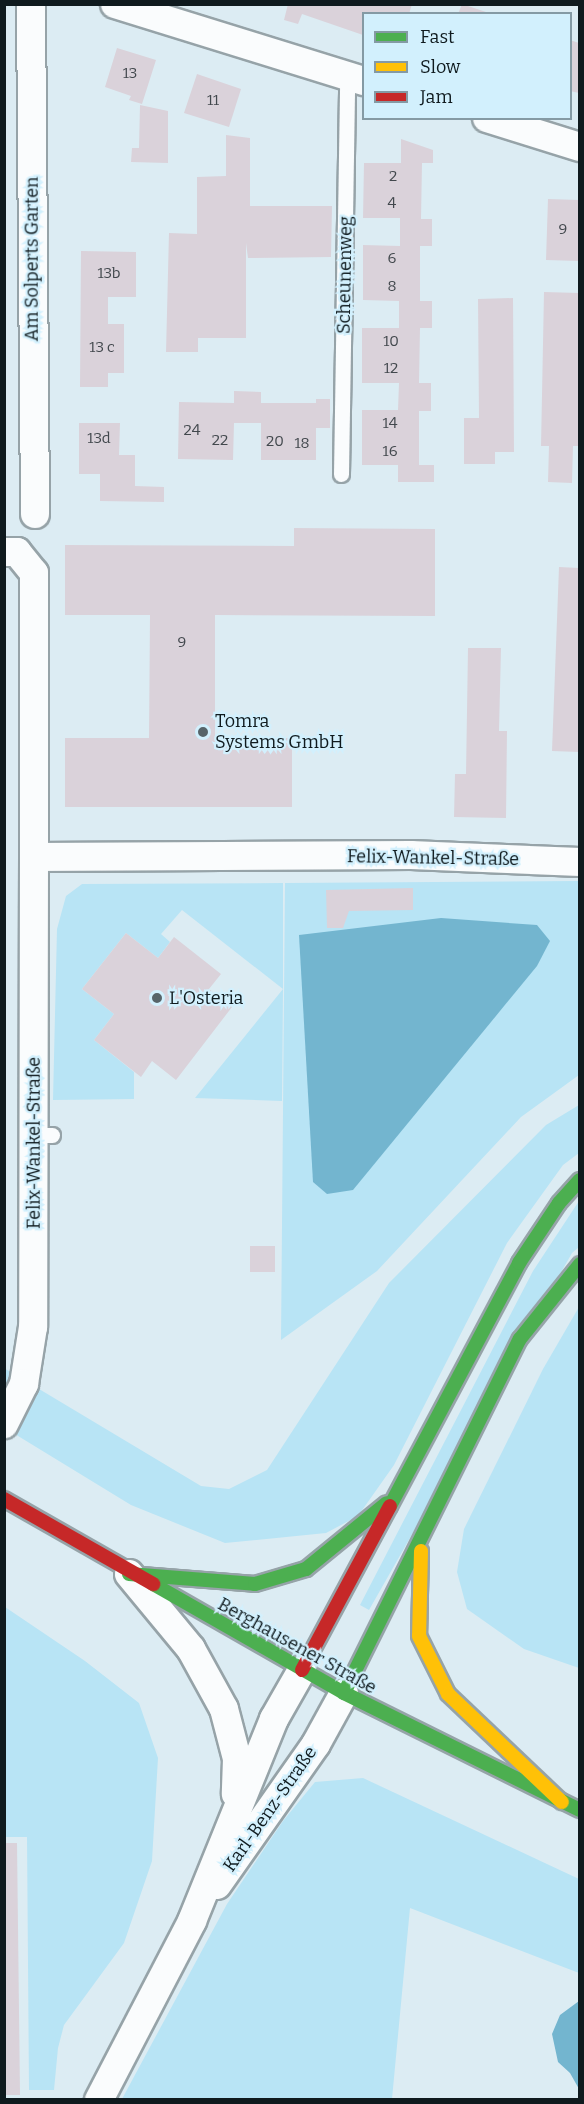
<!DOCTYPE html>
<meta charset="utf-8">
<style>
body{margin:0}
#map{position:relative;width:584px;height:2104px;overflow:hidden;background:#dcecf3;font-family:Bitter,serif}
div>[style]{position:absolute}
.green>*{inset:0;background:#b8e4f5}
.water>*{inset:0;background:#73b5cf}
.building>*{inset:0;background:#dad2da}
.roads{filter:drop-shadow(2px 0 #96a3a8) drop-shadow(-2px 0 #96a3a8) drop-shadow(0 2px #96a3a8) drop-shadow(0 -2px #96a3a8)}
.lane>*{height:15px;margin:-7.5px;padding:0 7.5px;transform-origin:7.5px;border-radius:7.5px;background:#fafcfd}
.street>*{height:28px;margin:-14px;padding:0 14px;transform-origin:14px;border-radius:14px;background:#fafcfd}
.fast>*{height:14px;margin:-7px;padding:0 7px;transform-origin:7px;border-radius:7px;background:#4caf50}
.slow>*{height:14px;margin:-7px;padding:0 7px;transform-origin:7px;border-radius:7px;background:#ffc107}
.jam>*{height:14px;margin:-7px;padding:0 7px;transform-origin:7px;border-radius:7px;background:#c62828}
.dots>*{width:16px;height:16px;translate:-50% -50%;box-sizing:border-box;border:3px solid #d2f0fd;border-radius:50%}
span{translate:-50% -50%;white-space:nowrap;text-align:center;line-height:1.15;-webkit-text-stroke:4.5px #d2f0fd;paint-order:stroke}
.number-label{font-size:15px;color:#42484d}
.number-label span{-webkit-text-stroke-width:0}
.street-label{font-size:18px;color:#0f1a1e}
.poi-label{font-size:18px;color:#0f1a1e}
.left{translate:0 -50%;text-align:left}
.frame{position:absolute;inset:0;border:6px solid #0f1a1e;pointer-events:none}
.legend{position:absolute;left:362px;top:12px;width:210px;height:108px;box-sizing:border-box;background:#d2f0fd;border:2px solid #849aa4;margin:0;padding:8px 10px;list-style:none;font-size:18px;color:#0f1a1e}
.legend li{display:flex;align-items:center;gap:12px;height:30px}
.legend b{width:30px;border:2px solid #849aa4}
</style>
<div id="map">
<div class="green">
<div style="clip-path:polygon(579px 881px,579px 1075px,521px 1117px,377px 1271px,281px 1340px,285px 883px)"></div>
<div style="clip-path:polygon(283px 883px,283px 989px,282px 1101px,195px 1098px,283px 989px,182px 910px,161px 934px,170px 942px,158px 958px,126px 933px,82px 989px,114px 1014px,94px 1040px,134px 1072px,134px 1099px,53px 1100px,57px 929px,66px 896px,82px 884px)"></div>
<div style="clip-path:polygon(579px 1105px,579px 1153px,563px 1165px,507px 1243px,394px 1465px,358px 1516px,326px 1533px,225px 1543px,131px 1505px,5px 1428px,4px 1368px,201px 1486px,229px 1489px,267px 1470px,389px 1283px,546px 1125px)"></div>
<div style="clip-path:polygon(579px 1201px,579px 1247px,572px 1253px,369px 1610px,360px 1605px,533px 1271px)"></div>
<div style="clip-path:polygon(579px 1307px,579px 1668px,524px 1649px,467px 1609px,457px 1572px,464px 1529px,543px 1369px)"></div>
<div style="clip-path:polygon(5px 1607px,85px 1661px,139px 1703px,158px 1758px,152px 1861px,124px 1943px,64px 2025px,58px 2048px,54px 2090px,29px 2090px,27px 1837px,5px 1837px)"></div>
<div style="clip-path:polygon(363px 1778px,579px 1879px,579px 1973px,410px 1908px,392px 2099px,122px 2099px,227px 1904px,283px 1821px,315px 1782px)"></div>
</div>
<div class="water">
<div style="clip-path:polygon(441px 918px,537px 925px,550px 941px,537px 966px,353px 1190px,327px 1194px,313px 1182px,299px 935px)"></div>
<div style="clip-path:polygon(579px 2001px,580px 2001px,579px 2089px,570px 2073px,558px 2062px,552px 2034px,560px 2015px)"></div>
</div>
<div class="building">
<div style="clip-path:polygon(288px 4px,412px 4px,409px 14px,363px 14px,363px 35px,302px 14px,298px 24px,284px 20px)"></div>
<div style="clip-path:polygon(462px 4px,489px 13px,489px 14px,458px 14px)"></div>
<div style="clip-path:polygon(570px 40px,579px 43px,579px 93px,570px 91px)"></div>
<div style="clip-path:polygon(117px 48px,156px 60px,142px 104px,129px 100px,131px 96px,105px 87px)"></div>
<div style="clip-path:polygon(197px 74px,241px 89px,229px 127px,184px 113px)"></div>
<div style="clip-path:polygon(140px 105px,168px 111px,168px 163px,131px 162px,132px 148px,139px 148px)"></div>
<div style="clip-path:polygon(226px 135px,250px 138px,250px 206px,332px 206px,331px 257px,248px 258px,246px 243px,246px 338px,198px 338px,198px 352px,166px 352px,169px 233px,197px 234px,197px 177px,226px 176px)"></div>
<div style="clip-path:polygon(401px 139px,433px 150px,433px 163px,422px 163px,421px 219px,432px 219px,432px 246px,420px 246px,420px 301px,432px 301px,432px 328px,420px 328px,419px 383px,431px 383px,431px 411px,419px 411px,419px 465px,434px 465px,434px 482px,398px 482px,398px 465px,362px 465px,362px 410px,398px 410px,399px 383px,362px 383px,362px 328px,399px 328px,399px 301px,363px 300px,363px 245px,400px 246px,400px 218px,363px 218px,364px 163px,401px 163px)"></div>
<div style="clip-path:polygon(548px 199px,579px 200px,579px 261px,546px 260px)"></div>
<div style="clip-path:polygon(81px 251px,136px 252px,136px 297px,108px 297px,108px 324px,124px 324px,124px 373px,108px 373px,108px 387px,80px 387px)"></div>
<div style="clip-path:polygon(544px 292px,579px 293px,579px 446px,573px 446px,572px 483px,548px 482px,549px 446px,541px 446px)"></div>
<div style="clip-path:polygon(513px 298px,514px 452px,495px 452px,495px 464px,464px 464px,464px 418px,479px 418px,478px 299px)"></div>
<div style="clip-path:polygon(234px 391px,261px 392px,261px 403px,316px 403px,316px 399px,330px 399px,330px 428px,316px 428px,316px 460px,261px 460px,261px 423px,234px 423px,233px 460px,178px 459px,179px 402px,234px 403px)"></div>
<div style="clip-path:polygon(79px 423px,120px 423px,119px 455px,135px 455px,135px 486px,164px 487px,164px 502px,100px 501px,100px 474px,79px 474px)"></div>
<div style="clip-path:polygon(294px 528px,435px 529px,435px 616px,215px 615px,215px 738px,292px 738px,292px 807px,65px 807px,65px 738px,149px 738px,150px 615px,65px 615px,65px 545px,294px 546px)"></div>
<div style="clip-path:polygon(559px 567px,579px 568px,579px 752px,552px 751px)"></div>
<div style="clip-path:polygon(468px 648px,501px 648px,499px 731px,507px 731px,506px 818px,454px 817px,455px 774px,466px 774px)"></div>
<div style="clip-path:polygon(413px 888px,413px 910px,349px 911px,343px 928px,327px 928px,326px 890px)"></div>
<div style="clip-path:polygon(126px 933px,158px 958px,174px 937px,221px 974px,209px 989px,232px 1007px,176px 1080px,152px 1061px,141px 1077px,94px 1040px,114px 1014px,82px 989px)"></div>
<div style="clip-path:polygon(250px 1246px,275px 1246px,275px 1272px,250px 1272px)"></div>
<div style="clip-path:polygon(4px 1843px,17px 1843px,20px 2095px,4px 2095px)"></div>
</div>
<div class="roads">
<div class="lane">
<div style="left:341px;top:474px;width:398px;rotate:-89.1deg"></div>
<div style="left:34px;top:1135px;width:18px"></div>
</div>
<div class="street">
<div style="left:31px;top:4px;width:510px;rotate:89.55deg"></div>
<div style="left:115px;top:4px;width:261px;rotate:17.2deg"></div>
<div style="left:487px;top:118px;width:97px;rotate:17.3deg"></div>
<div style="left:4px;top:552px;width:13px"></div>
<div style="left:17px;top:552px;width:27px;rotate:51deg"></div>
<div style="left:34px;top:573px;width:284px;rotate:90deg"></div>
<div style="left:34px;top:857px;width:470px;rotate:90.1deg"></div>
<div style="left:33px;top:1327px;width:58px;rotate:99deg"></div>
<div style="left:24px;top:1384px;width:45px;rotate:116.6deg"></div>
<div style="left:34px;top:857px;width:377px;rotate:-0.3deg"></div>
<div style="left:411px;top:855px;width:169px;rotate:2.4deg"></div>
<div style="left:129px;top:1574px;width:97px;rotate:50.4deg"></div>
<div style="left:191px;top:1649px;width:68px;rotate:61.2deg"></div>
<div style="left:224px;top:1709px;width:52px;rotate:75.4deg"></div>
<div style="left:237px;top:1759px;width:35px;rotate:92deg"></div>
<div style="left:217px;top:1885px;width:172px;rotate:-54.9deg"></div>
<div style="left:316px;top:1744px;width:58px;rotate:-61.2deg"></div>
<div style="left:99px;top:2100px;width:202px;rotate:-62.5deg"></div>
<div style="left:192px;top:1921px;width:218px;rotate:-67.9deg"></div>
<div style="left:274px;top:1719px;width:56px;rotate:-60.3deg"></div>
</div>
<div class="fast">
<div style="left:390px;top:1506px;width:275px;rotate:-62deg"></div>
<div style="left:519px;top:1263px;width:72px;rotate:-56.3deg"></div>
<div style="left:559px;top:1203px;width:31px;rotate:-48deg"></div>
<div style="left:129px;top:1574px;width:126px;rotate:4.5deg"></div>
<div style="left:255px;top:1584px;width:53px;rotate:-16.4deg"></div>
<div style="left:306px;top:1569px;width:104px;rotate:-39.2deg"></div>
<div style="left:153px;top:1584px;width:220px;rotate:29.7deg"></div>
<div style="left:344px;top:1693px;width:263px;rotate:26.4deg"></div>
<div style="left:344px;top:1693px;width:395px;rotate:-63.6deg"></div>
<div style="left:520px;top:1339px;width:96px;rotate:-51.3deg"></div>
</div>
<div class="slow">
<div style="left:421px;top:1551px;width:85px;rotate:91.3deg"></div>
<div style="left:419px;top:1636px;width:65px;rotate:63.4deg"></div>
<div style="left:448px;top:1694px;width:157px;rotate:43.5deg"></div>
</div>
<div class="jam">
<div style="left:4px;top:1499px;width:172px;rotate:29.7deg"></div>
<div style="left:302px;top:1670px;width:186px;rotate:-61.8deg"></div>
</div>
</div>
<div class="dots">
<div style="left:203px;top:732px;background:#576469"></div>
<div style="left:157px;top:998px;background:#576469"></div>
</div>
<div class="number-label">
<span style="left:130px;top:74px">13</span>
<span style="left:213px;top:101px">11</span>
<span style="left:393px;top:177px">2</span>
<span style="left:392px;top:204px">4</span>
<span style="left:563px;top:230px">9</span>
<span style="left:392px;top:259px">6</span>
<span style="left:109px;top:274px">13b</span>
<span style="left:392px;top:287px">8</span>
<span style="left:391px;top:342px">10</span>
<span style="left:102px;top:348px">13 c</span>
<span style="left:391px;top:369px">12</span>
<span style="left:390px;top:424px">14</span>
<span style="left:192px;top:431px">24</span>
<span style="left:99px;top:439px">13d</span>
<span style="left:220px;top:441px">22</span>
<span style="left:275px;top:442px">20</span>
<span style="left:302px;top:444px">18</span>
<span style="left:390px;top:452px">16</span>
<span style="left:182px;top:643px">9</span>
</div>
<div class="street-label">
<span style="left:32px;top:259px;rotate:-90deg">Am Solperts Garten</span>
<span style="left:345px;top:275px;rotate:-89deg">Scheunenweg</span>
<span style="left:433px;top:858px;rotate:1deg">Felix-Wankel-Straße</span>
<span style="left:34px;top:1143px;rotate:-90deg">Felix-Wankel-Straße</span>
<span style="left:297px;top:1646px;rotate:29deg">Berghausener Straße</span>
<span style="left:270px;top:1809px;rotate:-55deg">Karl-Benz-Straße</span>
</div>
<div class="poi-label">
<span class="left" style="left:215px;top:732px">Tomra<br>Systems GmbH</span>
<span class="left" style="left:169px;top:998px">L'Osteria</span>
</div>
<div class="frame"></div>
<ul class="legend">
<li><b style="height:8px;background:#4caf50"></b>Fast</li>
<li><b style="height:8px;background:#ffc107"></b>Slow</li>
<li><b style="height:8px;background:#c62828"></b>Jam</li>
</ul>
</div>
